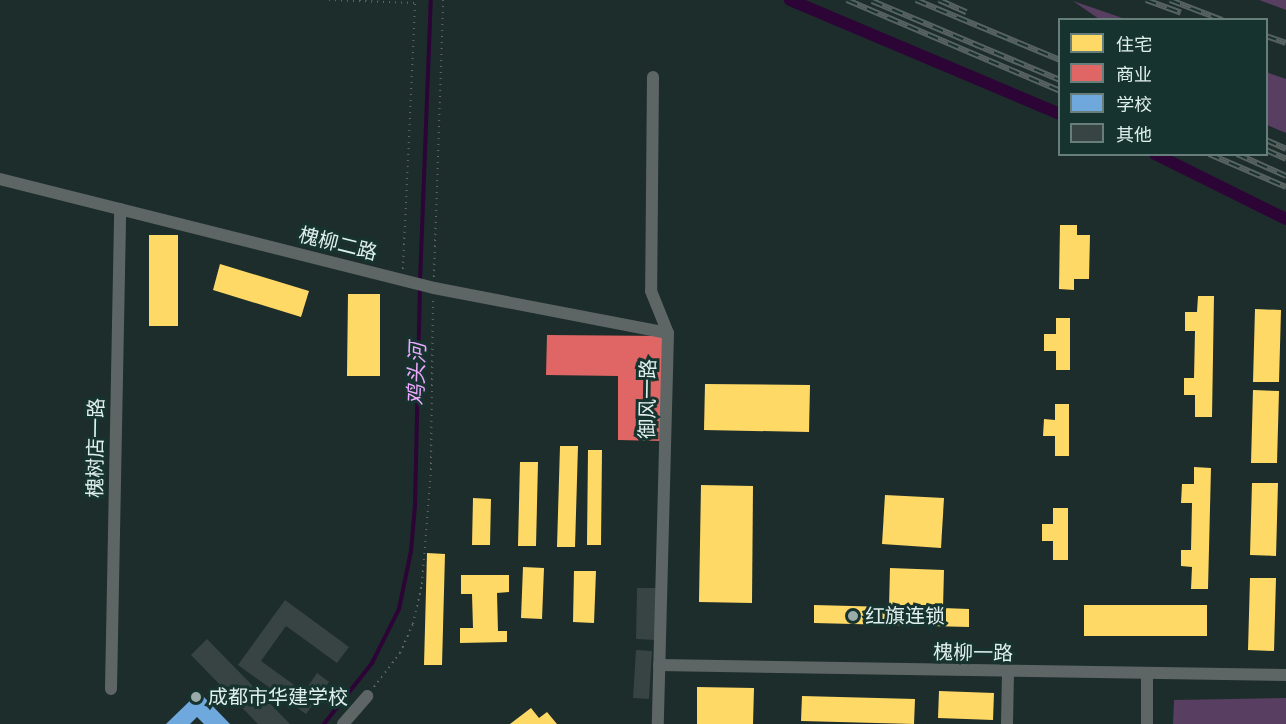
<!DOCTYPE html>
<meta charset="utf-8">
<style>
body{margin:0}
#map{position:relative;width:1286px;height:724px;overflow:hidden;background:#1d2d2b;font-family:"Work Sans","Noto Sans SC",sans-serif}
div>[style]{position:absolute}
.green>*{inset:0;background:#583e61}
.homes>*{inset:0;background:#ffd966}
.shops>*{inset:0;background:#e06666}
.schools>*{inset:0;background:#6fa8dc}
.stream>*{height:4px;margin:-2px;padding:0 2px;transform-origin:2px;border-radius:2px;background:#2c0436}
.canal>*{height:12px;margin:-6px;padding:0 6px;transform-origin:6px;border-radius:6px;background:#2c0436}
.building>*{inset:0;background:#384443}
.path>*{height:2px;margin-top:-1px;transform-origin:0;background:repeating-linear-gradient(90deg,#5e6565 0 1.5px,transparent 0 6px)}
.minor>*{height:12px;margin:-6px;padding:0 6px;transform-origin:6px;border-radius:6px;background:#5e6665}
.rail>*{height:6px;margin-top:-3px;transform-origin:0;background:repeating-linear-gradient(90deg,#17332f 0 11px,#586361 0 22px);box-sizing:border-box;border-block:2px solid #586361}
.dots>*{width:16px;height:16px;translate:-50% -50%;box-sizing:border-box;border:3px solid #17332f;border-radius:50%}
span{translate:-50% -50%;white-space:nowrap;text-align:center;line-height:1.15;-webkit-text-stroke:6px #17332f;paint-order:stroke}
.street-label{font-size:20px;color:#dfefec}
.poi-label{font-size:20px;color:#dfefec}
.left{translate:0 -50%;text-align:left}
.water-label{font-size:21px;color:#eea9ff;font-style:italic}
.legend{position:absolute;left:1058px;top:18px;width:210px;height:138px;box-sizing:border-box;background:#17332f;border:2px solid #677e7b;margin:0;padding:8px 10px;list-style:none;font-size:18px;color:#dfefec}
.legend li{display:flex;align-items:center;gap:12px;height:30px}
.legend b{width:30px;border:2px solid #677e7b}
</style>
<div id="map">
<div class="green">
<div style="clip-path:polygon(1259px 0,1286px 0,1286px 10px)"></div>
<div style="clip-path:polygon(1073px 1px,1108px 13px,1125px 19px,1099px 19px)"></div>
<div style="clip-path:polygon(1266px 72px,1286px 79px,1286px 133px,1267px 125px)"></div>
<div style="clip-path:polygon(1286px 698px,1286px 724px,1173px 724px,1174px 700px)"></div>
</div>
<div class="homes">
<div style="clip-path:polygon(1060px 225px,1077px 225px,1077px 235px,1090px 235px,1089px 279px,1074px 279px,1074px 290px,1059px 289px)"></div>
<div style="clip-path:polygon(149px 235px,178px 235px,178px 326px,149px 326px)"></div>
<div style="clip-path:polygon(220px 264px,309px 291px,301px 317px,213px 290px)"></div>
<div style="clip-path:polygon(348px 294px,380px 294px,380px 376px,347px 376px)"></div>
<div style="clip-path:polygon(1198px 296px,1214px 296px,1212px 417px,1195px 417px,1195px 395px,1184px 395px,1184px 378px,1194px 378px,1195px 331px,1185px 331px,1185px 312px,1197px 312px)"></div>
<div style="clip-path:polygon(1255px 309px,1281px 310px,1279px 382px,1253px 382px)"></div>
<div style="clip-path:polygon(1056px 318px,1070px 318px,1070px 370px,1056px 370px,1056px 351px,1044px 351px,1044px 334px,1056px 334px)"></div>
<div style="clip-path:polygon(705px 384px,810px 385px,809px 432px,704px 430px)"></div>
<div style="clip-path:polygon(1253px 390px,1279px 391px,1277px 463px,1251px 463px)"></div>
<div style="clip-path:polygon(1055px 404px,1069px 404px,1069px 456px,1055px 456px,1055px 436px,1043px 436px,1044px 419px,1055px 420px)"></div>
<div style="clip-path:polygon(560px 446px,578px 446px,575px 547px,557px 547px)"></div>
<div style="clip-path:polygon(588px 450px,602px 450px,601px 545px,587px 545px)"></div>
<div style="clip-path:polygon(520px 462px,538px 462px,536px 546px,518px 546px)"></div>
<div style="clip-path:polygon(1194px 467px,1211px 468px,1208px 589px,1191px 589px,1192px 567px,1181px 566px,1181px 550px,1191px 550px,1192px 503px,1181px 503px,1182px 484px,1194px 484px)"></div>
<div style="clip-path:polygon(1252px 483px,1278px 483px,1276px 556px,1250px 555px)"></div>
<div style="clip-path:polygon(701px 485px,753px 486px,752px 603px,699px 602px)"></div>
<div style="clip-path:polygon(885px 495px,944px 498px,941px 548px,882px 544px)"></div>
<div style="clip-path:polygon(473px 498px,491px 499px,490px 545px,472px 545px)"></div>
<div style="clip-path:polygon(1053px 508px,1068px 508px,1068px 560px,1053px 560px,1053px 541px,1042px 541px,1042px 524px,1053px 524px)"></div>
<div style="clip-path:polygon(427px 553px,445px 554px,442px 665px,424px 665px)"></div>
<div style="clip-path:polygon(523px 567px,544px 568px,542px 619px,521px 618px)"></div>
<div style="clip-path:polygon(890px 568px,944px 570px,943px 608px,969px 609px,969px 627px,814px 623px,814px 605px,889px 607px)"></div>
<div style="clip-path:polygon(574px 571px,596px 571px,594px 623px,573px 622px)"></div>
<div style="clip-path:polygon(461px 575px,509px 575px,509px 592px,497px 593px,498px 631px,507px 631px,507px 642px,460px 643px,460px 628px,473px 628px,472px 594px,461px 594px)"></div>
<div style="clip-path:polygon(1250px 578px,1276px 578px,1274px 651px,1248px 650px)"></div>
<div style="clip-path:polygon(1084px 605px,1207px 605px,1207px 636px,1084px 636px)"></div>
<div style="clip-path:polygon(697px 687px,754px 688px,753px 724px,697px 724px)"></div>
<div style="clip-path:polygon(939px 691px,994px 693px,993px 720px,938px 718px)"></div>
<div style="clip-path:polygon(802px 696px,915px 699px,914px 724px,801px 721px)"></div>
<div style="clip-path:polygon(531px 708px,539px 718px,547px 712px,557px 724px,510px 724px)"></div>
</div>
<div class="shops">
<div style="clip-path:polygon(547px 335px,665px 336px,663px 441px,618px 440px,618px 376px,546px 375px)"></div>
</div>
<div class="schools">
<div style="clip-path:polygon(199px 692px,230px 724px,204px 724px,197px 717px,190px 724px,166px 724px)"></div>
</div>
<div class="stream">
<div style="left:420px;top:281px;width:281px;rotate:-87.8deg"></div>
<div style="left:324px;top:724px;width:78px;rotate:-51.8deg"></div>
<div style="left:372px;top:663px;width:60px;rotate:-63.4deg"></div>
<div style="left:399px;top:609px;width:59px;rotate:-78.3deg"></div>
<div style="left:411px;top:551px;width:46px;rotate:-85deg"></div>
<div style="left:415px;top:505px;width:217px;rotate:-88.7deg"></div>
</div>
<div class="canal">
<div style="left:790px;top:0;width:293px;rotate:22.9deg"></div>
<div style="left:1155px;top:154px;width:146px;rotate:26.4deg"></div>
</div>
<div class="building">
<div style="clip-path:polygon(637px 588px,657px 588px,656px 640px,636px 639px)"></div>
<div style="clip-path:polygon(285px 600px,349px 647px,337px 663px,286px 626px,261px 661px,304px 692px,317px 673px,329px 682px,306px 714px,238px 665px)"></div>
<div style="clip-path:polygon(207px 639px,290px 724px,258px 724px,191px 655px)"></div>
<div style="clip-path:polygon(636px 650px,652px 651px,649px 699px,633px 698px)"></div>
</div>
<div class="path">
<div style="left:329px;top:0;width:85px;rotate:2deg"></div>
<div style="left:403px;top:269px;width:269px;rotate:-87.4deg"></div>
<div style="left:434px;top:277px;width:277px;rotate:-88.1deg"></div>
<div style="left:374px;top:687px;width:43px;rotate:-52.6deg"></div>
<div style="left:400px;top:653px;width:32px;rotate:-66deg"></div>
<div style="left:413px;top:624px;width:41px;rotate:-77.3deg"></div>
<div style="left:422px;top:584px;width:114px;rotate:-85.5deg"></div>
<div style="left:431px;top:470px;width:169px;rotate:-89.3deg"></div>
</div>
<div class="minor">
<div style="left:653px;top:77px;width:214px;rotate:90.5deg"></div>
<div style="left:651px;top:291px;width:45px;rotate:68deg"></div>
<div style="left:668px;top:333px;width:391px;rotate:91.5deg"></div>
<div style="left:0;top:179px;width:447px;rotate:14.1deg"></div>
<div style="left:434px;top:288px;width:238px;rotate:10.9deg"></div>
<div style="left:659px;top:665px;width:627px;rotate:0.91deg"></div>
<div style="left:1147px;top:674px;width:50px;rotate:90deg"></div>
<div style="left:111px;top:689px;width:480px;rotate:-88.9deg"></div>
<div style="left:343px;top:724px;width:37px;rotate:-49deg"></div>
<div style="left:1007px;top:724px;width:51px;rotate:-88.9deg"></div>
</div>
<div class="rail">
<div style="left:847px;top:0;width:232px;rotate:23.1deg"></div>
<div style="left:916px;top:0;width:156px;rotate:22.6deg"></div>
<div style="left:939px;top:0;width:30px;rotate:24deg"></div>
<div style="left:1146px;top:0;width:37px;rotate:20deg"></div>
<div style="left:1170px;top:0;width:56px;rotate:21deg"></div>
<div style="left:872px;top:1px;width:204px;rotate:22.8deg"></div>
<div style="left:1266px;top:36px;width:21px;rotate:19deg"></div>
<div style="left:1266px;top:140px;width:22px;rotate:24deg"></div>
<div style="left:1266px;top:150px;width:22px;rotate:24deg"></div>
<div style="left:1209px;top:154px;width:84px;rotate:23.2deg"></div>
<div style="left:1237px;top:154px;width:54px;rotate:24.2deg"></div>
</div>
<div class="dots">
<div style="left:853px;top:616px;background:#9baba8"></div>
<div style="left:196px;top:697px;background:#9baba8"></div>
</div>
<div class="street-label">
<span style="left:338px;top:244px;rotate:14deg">槐柳二路</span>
<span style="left:648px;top:399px;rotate:-89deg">御风一路</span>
<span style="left:96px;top:448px;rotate:-89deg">槐树店一路</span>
<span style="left:973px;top:653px;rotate:1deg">槐柳一路</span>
</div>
<div class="poi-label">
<span class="left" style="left:865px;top:616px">红旗连锁</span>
<span class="left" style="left:208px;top:697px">成都市华建学校</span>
</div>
<div class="water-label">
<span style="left:417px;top:374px;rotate:-88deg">鸡头河</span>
</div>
<ul class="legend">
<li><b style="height:16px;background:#ffd966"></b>住宅</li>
<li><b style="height:16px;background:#e06666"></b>商业</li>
<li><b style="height:16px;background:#6fa8dc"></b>学校</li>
<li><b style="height:16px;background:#384443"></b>其他</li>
</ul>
</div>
